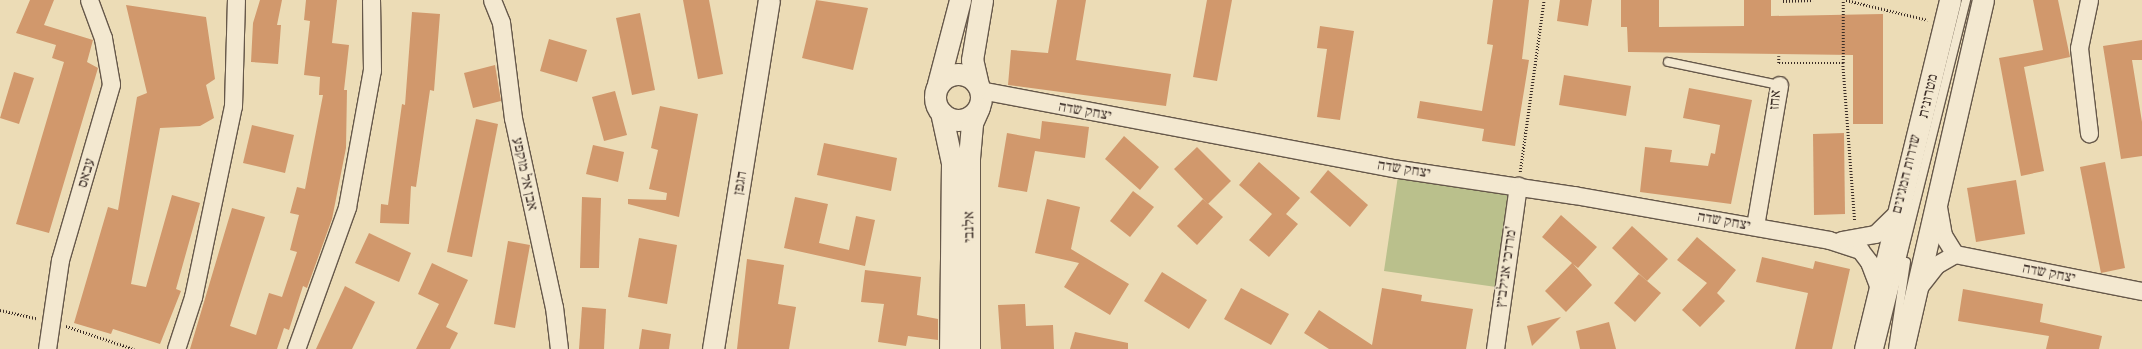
<!DOCTYPE html>
<meta charset="utf-8">
<style>
body{margin:0}
#map{position:relative;width:2142px;height:349px;overflow:hidden;background:#ecdcb6;font-family:"Libre Bodoni","Frank Ruhl Libre",serif}
div>[style]{position:absolute}
.green>*{inset:0;background:#bac08c}
.building>*{inset:0;background:#d1986c}
.path>*{height:2.5px;margin-top:-1.25px;transform-origin:0;background:repeating-linear-gradient(90deg,#3a2c26 0 1px,transparent 0 3px)}
.roads{filter:drop-shadow(1px 0 #66584a) drop-shadow(-1px 0 #66584a) drop-shadow(0 1px #66584a) drop-shadow(0 -1px #66584a)}
.service>*{height:8px;margin:-4px;padding:0 4px;transform-origin:4px;border-radius:4px;background:#f3e8d0}
.minor>*{height:17px;margin:-8.5px;padding:0 8.5px;transform-origin:8.5px;border-radius:8.5px;background:#f3e8d0}
.tertiary>*{height:21px;margin:-10.5px;padding:0 10.5px;transform-origin:10.5px;border-radius:10.5px;background:#f3e8d0}
.tertiary>.ring{margin:-10.5px;padding:0;box-sizing:content-box;background:none;border:21px solid #f3e8d0;border-radius:50%}
span{translate:-50% -50%;white-space:nowrap;text-align:center;line-height:1.15;-webkit-text-stroke:3px #f3e8d0;paint-order:stroke}
.street-label{font-size:15px;color:#3a2c26}
</style>
<div id="map">
<div class="green">
<div style="clip-path:polygon(1399px 169px,1518px 186px,1503px 288px,1384px 271px)"></div>
</div>
<div class="building">
<div style="clip-path:polygon(30px 0,54px 0,44px 25px,93px 40px,87px 62px,98px 68px,49px 233px,16px 224px,64px 62px,52px 58px,56px 45px,16px 33px)"></div>
<div style="clip-path:polygon(260px 0,282px 0,277px 25px,281px 25px,278px 64px,251px 62px,253px 23px)"></div>
<div style="clip-path:polygon(306px 0,337px 0,332px 43px,349px 45px,344px 90px,347px 90px,346px 148px,332px 219px,307px 288px,303px 286px,289px 330px,284px 328px,277px 349px,190px 349px,232px 208px,265px 217px,230px 326px,256px 335px,269px 293px,282px 297px,297px 252px,290px 250px,299px 215px,290px 213px,297px 187px,305px 189px,323px 95px,319px 95px,320px 77px,304px 75px,310px 21px,304px 20px)"></div>
<div style="clip-path:polygon(683px 0,709px 0,723px 74px,698px 79px)"></div>
<div style="clip-path:polygon(816px 0,868px 8px,853px 70px,802px 58px)"></div>
<div style="clip-path:polygon(1057px 0,1086px 0,1076px 60px,1171px 74px,1166px 106px,1008px 85px,1011px 50px,1048px 53px)"></div>
<div style="clip-path:polygon(1207px 0,1232px 0,1217px 81px,1193px 77px)"></div>
<div style="clip-path:polygon(1493px 0,1529px 0,1522px 59px,1529px 60px,1515px 146px,1482px 141px,1484px 129px,1417px 118px,1420px 101px,1482px 111px,1493px 45px,1487px 44px)"></div>
<div style="clip-path:polygon(1560px 0,1592px 0,1588px 26px,1557px 21px)"></div>
<div style="clip-path:polygon(1621px 0,1659px 0,1659px 27px,1744px 26px,1744px 0,1771px 0,1771px 16px,1883px 14px,1883px 124px,1853px 124px,1853px 55px,1628px 52px,1627px 27px,1621px 27px)"></div>
<div style="clip-path:polygon(2033px 0,2058px 0,2070px 57px,2024px 67px,2044px 171px,2021px 176px,1999px 58px,2043px 50px)"></div>
<div style="clip-path:polygon(126px 5px,206px 17px,215px 79px,206px 85px,214px 118px,200px 126px,160px 128px,131px 284px,146px 287px,172px 195px,200px 203px,176px 289px,181px 291px,160px 344px,113px 329px,111px 334px,74px 323px,108px 207px,118px 210px,137px 97px,147px 93px)"></div>
<div style="clip-path:polygon(412px 12px,440px 14px,434px 91px,430px 90px,416px 187px,411px 186px,409px 224px,380px 223px,381px 204px,388px 205px,402px 104px,405px 105px)"></div>
<div style="clip-path:polygon(640px 13px,655px 90px,632px 95px,616px 18px)"></div>
<div style="clip-path:polygon(1320px 26px,1354px 31px,1340px 120px,1317px 117px,1327px 49px,1317px 48px)"></div>
<div style="clip-path:polygon(549px 39px,587px 50px,577px 82px,540px 71px)"></div>
<div style="clip-path:polygon(2142px 40px,2142px 60px,2132px 60px,2142px 122px,2142px 156px,2121px 159px,2103px 46px)"></div>
<div style="clip-path:polygon(495px 65px,501px 101px,473px 108px,464px 73px)"></div>
<div style="clip-path:polygon(14px 72px,34px 78px,19px 124px,0 118px)"></div>
<div style="clip-path:polygon(1564px 75px,1631px 86px,1626px 116px,1559px 105px)"></div>
<div style="clip-path:polygon(1689px 88px,1752px 100px,1731px 204px,1640px 192px,1645px 147px,1672px 150px,1670px 162px,1708px 166px,1711px 153px,1715px 154px,1720px 125px,1683px 118px)"></div>
<div style="clip-path:polygon(615px 91px,627px 135px,604px 141px,592px 97px)"></div>
<div style="clip-path:polygon(660px 106px,698px 114px,679px 217px,628px 204px,628px 199px,666px 200px,667px 193px,649px 189px,658px 150px,651px 148px)"></div>
<div style="clip-path:polygon(476px 119px,498px 124px,472px 257px,447px 252px)"></div>
<div style="clip-path:polygon(1042px 121px,1089px 127px,1085px 158px,1035px 151px,1027px 192px,998px 187px,1007px 133px,1040px 139px)"></div>
<div style="clip-path:polygon(252px 125px,294px 135px,285px 173px,243px 163px)"></div>
<div style="clip-path:polygon(1844px 133px,1845px 214px,1814px 215px,1813px 134px)"></div>
<div style="clip-path:polygon(1124px 136px,1159px 167px,1140px 190px,1105px 159px)"></div>
<div style="clip-path:polygon(824px 143px,897px 158px,891px 191px,817px 175px)"></div>
<div style="clip-path:polygon(593px 145px,624px 152px,618px 182px,586px 174px)"></div>
<div style="clip-path:polygon(1197px 147px,1231px 181px,1208px 204px,1174px 169px)"></div>
<div style="clip-path:polygon(1259px 162px,1300px 198px,1286px 214px,1298px 224px,1269px 257px,1249px 240px,1272px 214px,1239px 185px)"></div>
<div style="clip-path:polygon(2105px 162px,2125px 268px,2101px 273px,2080px 167px)"></div>
<div style="clip-path:polygon(1328px 170px,1368px 205px,1350px 227px,1310px 192px)"></div>
<div style="clip-path:polygon(2016px 180px,2025px 234px,1976px 242px,1967px 188px)"></div>
<div style="clip-path:polygon(1133px 191px,1154px 207px,1130px 237px,1110px 221px)"></div>
<div style="clip-path:polygon(582px 197px,601px 198px,599px 268px,580px 268px)"></div>
<div style="clip-path:polygon(795px 197px,828px 204px,819px 243px,849px 250px,856px 216px,875px 220px,865px 266px,784px 248px)"></div>
<div style="clip-path:polygon(1047px 199px,1080px 207px,1071px 249px,1129px 284px,1110px 315px,1064px 287px,1079px 263px,1035px 253px)"></div>
<div style="clip-path:polygon(1203px 199px,1223px 217px,1197px 245px,1177px 226px)"></div>
<div style="clip-path:polygon(1561px 215px,1597px 247px,1578px 268px,1573px 264px,1592px 285px,1566px 312px,1545px 291px,1572px 263px,1542px 237px)"></div>
<div style="clip-path:polygon(1632px 226px,1668px 259px,1647px 281px,1612px 248px)"></div>
<div style="clip-path:polygon(369px 233px,411px 253px,399px 282px,355px 263px)"></div>
<div style="clip-path:polygon(1697px 237px,1736px 270px,1717px 293px,1725px 301px,1700px 327px,1682px 310px,1707px 283px,1677px 260px)"></div>
<div style="clip-path:polygon(639px 238px,677px 245px,667px 304px,628px 297px)"></div>
<div style="clip-path:polygon(508px 241px,530px 245px,515px 328px,494px 324px)"></div>
<div style="clip-path:polygon(1762px 257px,1813px 269px,1815px 261px,1850px 269px,1832px 349px,1795px 349px,1808px 293px,1756px 282px)"></div>
<div style="clip-path:polygon(747px 259px,784px 265px,778px 304px,796px 307px,789px 349px,737px 349px)"></div>
<div style="clip-path:polygon(432px 263px,468px 280px,446px 327px,458px 333px,450px 349px,416px 349px,439px 304px,418px 294px)"></div>
<div style="clip-path:polygon(865px 270px,921px 277px,917px 315px,938px 319px,938px 340px,908px 336px,906px 346px,878px 342px,884px 304px,861px 302px)"></div>
<div style="clip-path:polygon(1162px 272px,1207px 300px,1189px 329px,1144px 301px)"></div>
<div style="clip-path:polygon(1639px 274px,1661px 293px,1635px 322px,1614px 303px)"></div>
<div style="clip-path:polygon(345px 286px,375px 302px,352px 349px,316px 349px)"></div>
<div style="clip-path:polygon(1241px 288px,1289px 314px,1271px 345px,1224px 319px)"></div>
<div style="clip-path:polygon(1382px 288px,1422px 295px,1421px 301px,1473px 309px,1466px 349px,1329px 349px,1304px 333px,1319px 310px,1372px 345px)"></div>
<div style="clip-path:polygon(1963px 289px,2043px 304px,2040px 322px,2102px 336px,2099px 349px,2046px 349px,2049px 336px,1958px 321px)"></div>
<div style="clip-path:polygon(1025px 304px,1026px 326px,1053px 325px,1054px 349px,1001px 349px,998px 305px)"></div>
<div style="clip-path:polygon(582px 307px,606px 309px,604px 349px,579px 349px)"></div>
<div style="clip-path:polygon(1561px 317px,1532px 346px,1527px 326px)"></div>
<div style="clip-path:polygon(1609px 322px,1616px 349px,1580px 349px,1576px 331px)"></div>
<div style="clip-path:polygon(642px 329px,671px 334px,669px 349px,639px 349px)"></div>
<div style="clip-path:polygon(1075px 332px,1128px 343px,1128px 349px,1070px 349px)"></div>
</div>
<div class="path">
<div style="left:1846px;top:0;width:84px;rotate:13.7deg"></div>
<div style="left:1783px;top:1px;width:30px;rotate:-2deg"></div>
<div style="left:1779px;top:56px;width:7px;rotate:90deg"></div>
<div style="left:1779px;top:63px;width:64px"></div>
<div style="left:1843px;top:63px;width:63px;rotate:-90deg"></div>
<div style="left:1843px;top:63px;width:159px;rotate:85.7deg"></div>
<div style="left:1520px;top:172px;width:174px;rotate:-82.1deg"></div>
<div style="left:0;top:310px;width:37px;rotate:13deg"></div>
<div style="left:66px;top:326px;width:72px;rotate:18.7deg"></div>
</div>
<div class="roads">
<div class="service">
<div style="left:1668px;top:62px;width:113px;rotate:11.7deg"></div>
<div style="left:1879px;top:349px;width:360px;rotate:-76deg"></div>
<div style="left:1893px;top:349px;width:88px;rotate:-81.5deg"></div>
</div>
<div class="minor">
<div style="left:492px;top:0;width:24px;rotate:68deg"></div>
<div style="left:501px;top:22px;width:97px;rotate:82.9deg"></div>
<div style="left:513px;top:118px;width:193px;rotate:77.8deg"></div>
<div style="left:554px;top:307px;width:42px;rotate:83.2deg"></div>
<div style="left:2089px;top:0;width:49px;rotate:101.8deg"></div>
<div style="left:2079px;top:48px;width:86px;rotate:83.3deg"></div>
<div style="left:980px;top:90px;width:426px;rotate:10.7deg"></div>
<div style="left:1399px;top:169px;width:177px;rotate:8.5deg"></div>
<div style="left:1574px;top:195px;width:259px;rotate:10deg"></div>
<div style="left:1829px;top:240px;width:33px;rotate:18deg"></div>
<div style="left:1860px;top:250px;width:15px;rotate:53deg"></div>
<div style="left:1869px;top:262px;width:28px;rotate:69deg"></div>
<div style="left:1938px;top:207px;width:28px;rotate:80deg"></div>
<div style="left:1943px;top:235px;width:22px;rotate:58deg"></div>
<div style="left:1755px;top:226px;width:143px;rotate:-80.3deg"></div>
<div style="left:1841px;top:240px;width:35px;rotate:-10deg"></div>
<div style="left:1875px;top:234px;width:30px;rotate:-44deg"></div>
<div style="left:1918px;top:288px;width:29px;rotate:-52deg"></div>
<div style="left:1936px;top:265px;width:22px;rotate:-30deg"></div>
<div style="left:1955px;top:254px;width:191px;rotate:11.2deg"></div>
<div style="left:47px;top:349px;width:90px;rotate:-81.7deg"></div>
<div style="left:60px;top:260px;width:183px;rotate:-73.8deg"></div>
<div style="left:111px;top:84px;width:47px;rotate:-99.9deg"></div>
<div style="left:103px;top:38px;width:40px;rotate:-110.2deg"></div>
<div style="left:176px;top:349px;width:55px;rotate:-71.9deg"></div>
<div style="left:193px;top:297px;width:195px;rotate:-78.2deg"></div>
<div style="left:233px;top:106px;width:106px;rotate:-88.4deg"></div>
<div style="left:296px;top:349px;width:151px;rotate:-70.2deg"></div>
<div style="left:347px;top:207px;width:139px;rotate:-79.7deg"></div>
<div style="left:372px;top:70px;width:70px;rotate:-90.8deg"></div>
<div style="left:1495px;top:349px;width:165px;rotate:-82deg"></div>
</div>
<div class="tertiary">
<div class="ring" style="left:935px;top:74px;width:25px;height:25px"></div>
<div style="left:938px;top:84px;width:87px;rotate:-75.3deg"></div>
<div style="left:978px;top:85px;width:26px;rotate:-103deg"></div>
<div style="left:972px;top:60px;width:61px;rotate:-80.5deg"></div>
<div style="left:941px;top:112px;width:52px;rotate:77.8deg"></div>
<div style="left:952px;top:163px;width:186px;rotate:90.6deg"></div>
<div style="left:713px;top:349px;width:353px;rotate:-80.9deg"></div>
<div style="left:969px;top:349px;width:191px;rotate:-90deg"></div>
<div style="left:969px;top:158px;width:35px;rotate:-85deg"></div>
<div style="left:972px;top:123px;width:17px;rotate:-66deg"></div>
<div style="left:1865px;top:349px;width:359px;rotate:-76.3deg"></div>
<div style="left:1903px;top:349px;width:358px;rotate:-77.1deg"></div>
</div>
</div>
<div class="street-label">
<span style="left:1928px;top:96px;rotate:-77deg">מטרונית</span>
<span style="left:1775px;top:100px;rotate:-85deg">אחז</span>
<span style="left:1085px;top:111px;rotate:10deg">יצחק שדה</span>
<span style="left:1404px;top:169px;rotate:9deg">יצחק שדה</span>
<span style="left:86px;top:173px;rotate:-74deg">עבאס</span>
<span style="left:525px;top:174px;rotate:78deg">אבן אל מוקפע</span>
<span style="left:1906px;top:174px;rotate:-76deg">שדרות המגינים</span>
<span style="left:740px;top:183px;rotate:-80deg">הגפן</span>
<span style="left:1724px;top:221px;rotate:10deg">יצחק שדה</span>
<span style="left:969px;top:227px;rotate:-90deg">אלנבי</span>
<span style="left:1506px;top:267px;rotate:-82deg">מרדכי אנילביץ'</span>
<span style="left:2049px;top:273px;rotate:11deg">יצחק שדה</span>
</div>
</div>
